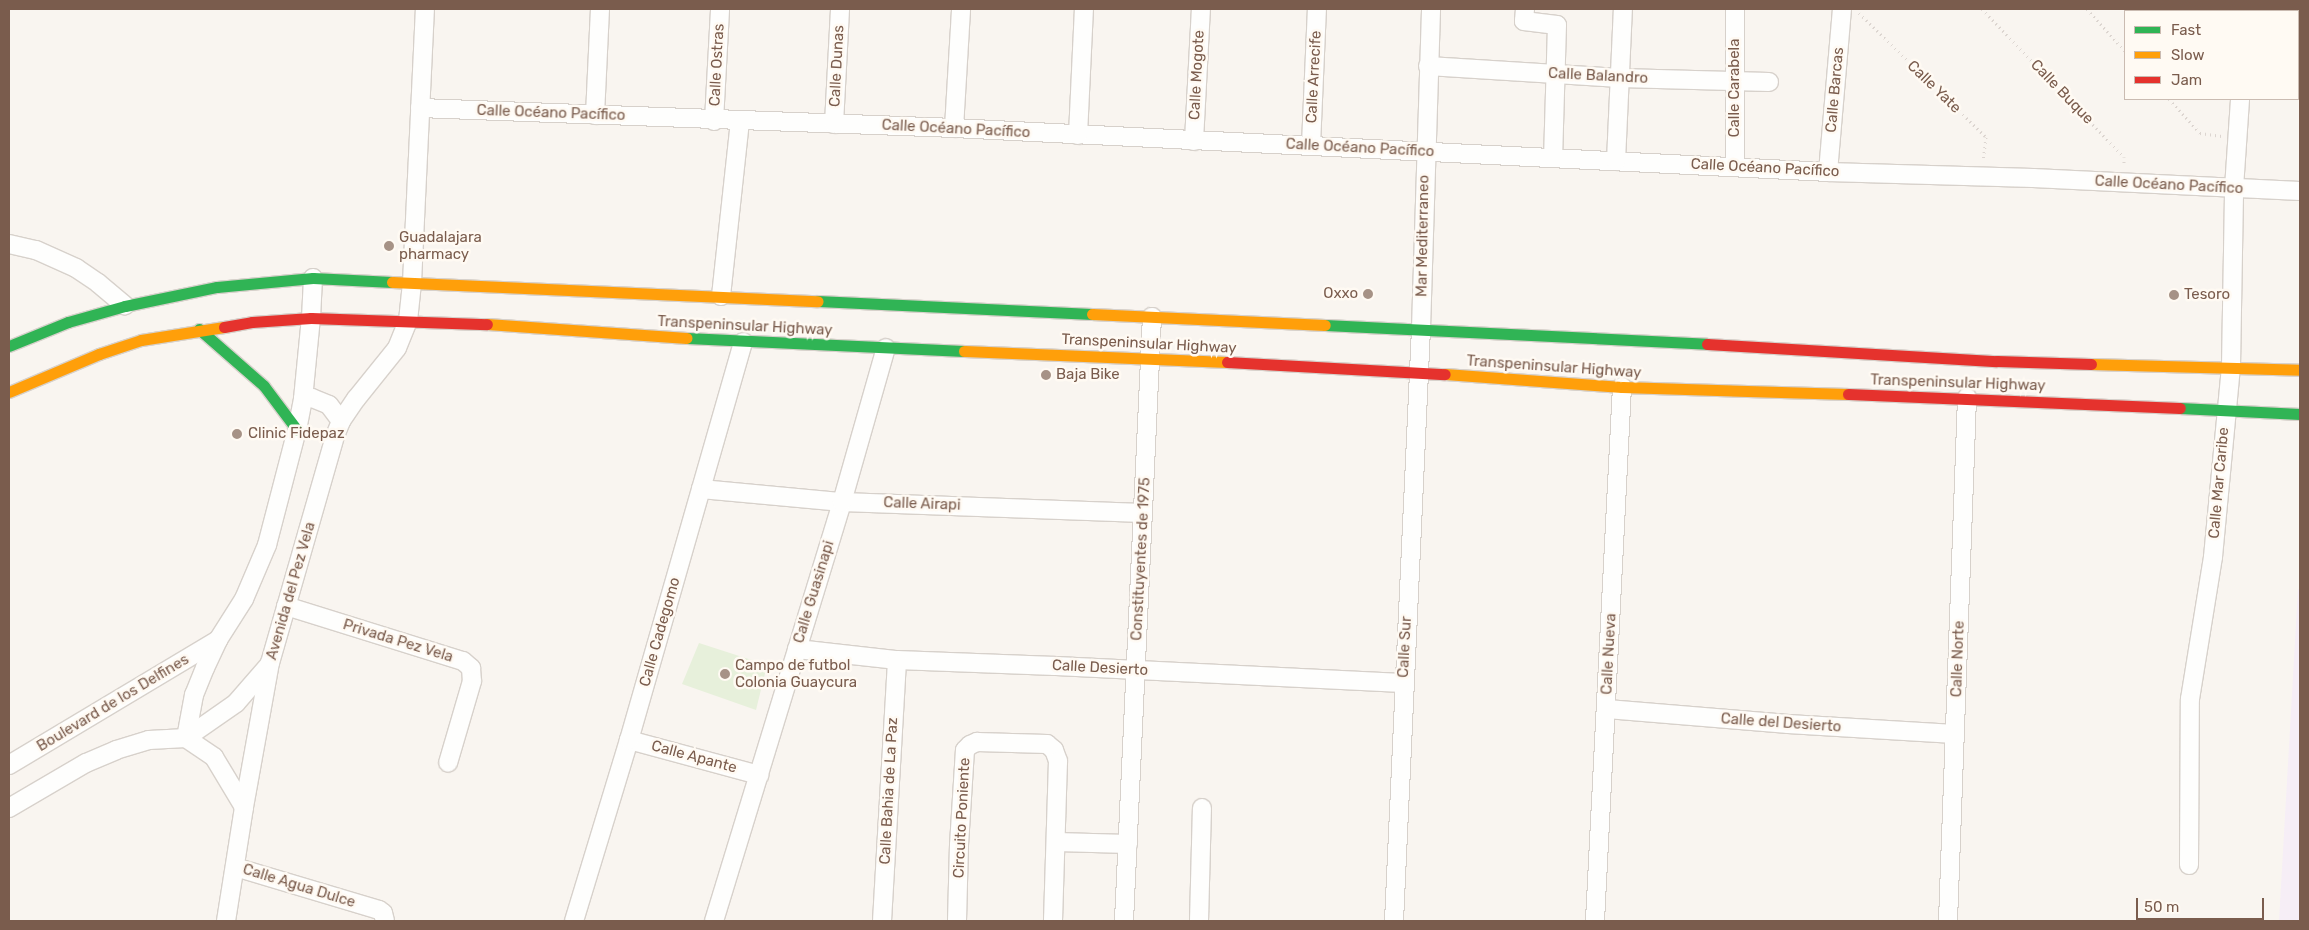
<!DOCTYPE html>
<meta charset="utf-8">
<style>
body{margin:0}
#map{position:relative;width:2309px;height:930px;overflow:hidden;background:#f9f5f0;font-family:Rubik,sans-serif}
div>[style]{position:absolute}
.education>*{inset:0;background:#f6eef6}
.green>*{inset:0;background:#e7f0db}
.path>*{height:3px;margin-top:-1.5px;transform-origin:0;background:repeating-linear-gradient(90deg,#dcd5d0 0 1px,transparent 0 5px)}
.roads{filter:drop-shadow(1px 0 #d7d1cb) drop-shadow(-1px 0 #d7d1cb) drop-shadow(0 1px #d7d1cb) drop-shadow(0 -1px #d7d1cb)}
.street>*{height:18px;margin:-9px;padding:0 9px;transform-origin:9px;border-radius:9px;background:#fefefd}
.fast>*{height:11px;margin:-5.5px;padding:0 5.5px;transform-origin:5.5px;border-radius:5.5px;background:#30b455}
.slow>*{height:11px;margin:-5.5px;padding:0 5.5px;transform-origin:5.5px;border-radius:5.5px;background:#ff9f0a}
.jam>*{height:11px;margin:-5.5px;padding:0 5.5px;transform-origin:5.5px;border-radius:5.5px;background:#e5322d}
.dots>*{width:14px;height:14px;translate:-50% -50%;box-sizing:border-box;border:2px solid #fffaf3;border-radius:50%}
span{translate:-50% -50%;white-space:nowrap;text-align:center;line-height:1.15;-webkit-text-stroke:5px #fffaf3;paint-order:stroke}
.street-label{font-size:15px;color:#7a5c4d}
.poi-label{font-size:15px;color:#7a5c4d}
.left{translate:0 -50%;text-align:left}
.right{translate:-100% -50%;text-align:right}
.frame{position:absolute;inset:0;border:10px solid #7a5c4d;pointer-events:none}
.legend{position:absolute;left:2124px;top:10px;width:175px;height:90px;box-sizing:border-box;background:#fffaf3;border:1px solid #cabbb1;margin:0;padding:6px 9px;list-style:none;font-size:15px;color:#7a5c4d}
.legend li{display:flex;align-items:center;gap:10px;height:25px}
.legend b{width:25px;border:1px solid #cabbb1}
.scale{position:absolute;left:2136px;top:898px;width:128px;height:22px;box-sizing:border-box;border:2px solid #7a5c4d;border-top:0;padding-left:6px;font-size:15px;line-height:18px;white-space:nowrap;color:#7a5c4d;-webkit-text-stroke:4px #fffaf3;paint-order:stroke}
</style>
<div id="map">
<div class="education">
<div style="clip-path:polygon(2298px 589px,2300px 589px,2300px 921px,2279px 921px)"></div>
</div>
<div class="green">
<div style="clip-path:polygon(699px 643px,767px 665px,756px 710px,682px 684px)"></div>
</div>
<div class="path">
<div style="left:1982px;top:9px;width:205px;rotate:46.2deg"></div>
<div style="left:2124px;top:157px;width:9px;rotate:90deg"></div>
<div style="left:2087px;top:9px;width:57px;rotate:47.9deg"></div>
<div style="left:2193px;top:9px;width:3px;rotate:45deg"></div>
<div style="left:1859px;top:13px;width:177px;rotate:44.3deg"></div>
<div style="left:1986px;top:137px;width:24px;rotate:97deg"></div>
<div style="left:2169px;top:99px;width:46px;rotate:47.6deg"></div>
<div style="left:2200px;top:133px;width:22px;rotate:8deg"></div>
</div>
<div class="roads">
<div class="street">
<div style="left:1525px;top:9px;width:12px;rotate:95deg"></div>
<div style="left:1524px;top:21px;width:33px;rotate:7deg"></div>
<div style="left:1557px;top:25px;width:133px;rotate:91.7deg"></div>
<div style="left:1735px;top:9px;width:158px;rotate:90deg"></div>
<div style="left:2245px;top:11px;width:2px;rotate:-90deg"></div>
<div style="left:2298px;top:46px;width:2px"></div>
<div style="left:1428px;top:66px;width:192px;rotate:3.6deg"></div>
<div style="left:1620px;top:78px;width:149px;rotate:1.5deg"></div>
<div style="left:420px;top:108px;width:534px;rotate:2.14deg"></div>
<div style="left:954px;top:128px;width:875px;rotate:2.88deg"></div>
<div style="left:1828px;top:172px;width:205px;rotate:1.7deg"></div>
<div style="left:2033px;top:178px;width:267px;rotate:2.8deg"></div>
<div style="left:595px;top:115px;width:106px;rotate:-87.3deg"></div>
<div style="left:714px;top:121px;width:112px;rotate:-86.9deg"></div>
<div style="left:834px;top:124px;width:115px;rotate:-87deg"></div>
<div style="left:954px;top:128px;width:119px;rotate:-86.6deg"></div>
<div style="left:1078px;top:135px;width:126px;rotate:-87.3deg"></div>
<div style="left:1194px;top:141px;width:132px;rotate:-87deg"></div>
<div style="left:1311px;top:145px;width:136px;rotate:-87.5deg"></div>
<div style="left:1616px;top:161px;width:152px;rotate:-87.4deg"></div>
<div style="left:1828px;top:172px;width:164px;rotate:-85.1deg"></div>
<div style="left:9px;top:244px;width:28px;rotate:13deg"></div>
<div style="left:36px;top:250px;width:44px;rotate:24.2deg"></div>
<div style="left:76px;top:268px;width:27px;rotate:34deg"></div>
<div style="left:98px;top:283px;width:35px;rotate:40deg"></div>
<div style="left:721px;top:296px;width:176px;rotate:-83.8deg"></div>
<div style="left:303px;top:399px;width:9px;rotate:-6deg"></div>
<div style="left:312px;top:398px;width:18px;rotate:22deg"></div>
<div style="left:329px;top:405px;width:20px;rotate:53deg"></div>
<div style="left:701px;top:489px;width:142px;rotate:5.3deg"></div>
<div style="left:842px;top:502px;width:301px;rotate:2.1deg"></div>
<div style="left:286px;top:606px;width:185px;rotate:17.3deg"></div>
<div style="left:463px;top:661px;width:11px;rotate:41deg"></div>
<div style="left:471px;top:668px;width:13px;rotate:86deg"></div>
<div style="left:472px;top:681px;width:85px;rotate:106.3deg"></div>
<div style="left:797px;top:649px;width:101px;rotate:6.3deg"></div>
<div style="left:897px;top:660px;width:158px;rotate:2.2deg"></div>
<div style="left:1055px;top:666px;width:349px;rotate:2.8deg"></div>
<div style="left:1607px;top:709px;width:182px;rotate:4.7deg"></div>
<div style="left:1788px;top:724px;width:167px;rotate:3.4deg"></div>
<div style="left:629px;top:740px;width:135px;rotate:15.1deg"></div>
<div style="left:9px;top:765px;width:244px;rotate:-30.9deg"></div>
<div style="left:244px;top:807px;width:58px;rotate:-121deg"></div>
<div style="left:214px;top:757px;width:34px;rotate:-146deg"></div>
<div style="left:186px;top:738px;width:44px;rotate:-79.5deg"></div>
<div style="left:194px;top:695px;width:29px;rotate:-68deg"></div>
<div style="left:205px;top:668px;width:31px;rotate:-65deg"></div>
<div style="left:218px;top:640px;width:49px;rotate:-57.6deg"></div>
<div style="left:244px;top:599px;width:59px;rotate:-66.9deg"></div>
<div style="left:267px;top:545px;width:119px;rotate:-75.4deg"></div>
<div style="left:297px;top:430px;width:32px;rotate:-79deg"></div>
<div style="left:303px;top:399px;width:81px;rotate:-84.4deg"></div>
<div style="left:311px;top:318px;width:40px;rotate:-87.1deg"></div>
<div style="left:9px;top:808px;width:89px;rotate:-30.3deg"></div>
<div style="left:86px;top:763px;width:33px;rotate:-23deg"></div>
<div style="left:116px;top:750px;width:34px;rotate:-17deg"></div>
<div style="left:149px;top:740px;width:37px;rotate:-3deg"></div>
<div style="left:186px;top:738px;width:61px;rotate:-35deg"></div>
<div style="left:236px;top:703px;width:50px;rotate:-49deg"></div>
<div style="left:1057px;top:842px;width:71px;rotate:1.6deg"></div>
<div style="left:2189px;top:865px;width:166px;rotate:-89.7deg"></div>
<div style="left:2190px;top:699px;width:144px;rotate:-80.8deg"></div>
<div style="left:2213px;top:557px;width:192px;rotate:-84.6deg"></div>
<div style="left:2231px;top:366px;width:178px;rotate:-89deg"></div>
<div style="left:2234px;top:188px;width:89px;rotate:-86.1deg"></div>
<div style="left:235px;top:867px;width:150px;rotate:16.6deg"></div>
<div style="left:379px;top:910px;width:5px;rotate:37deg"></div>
<div style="left:383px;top:913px;width:8px;rotate:76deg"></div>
<div style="left:226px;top:921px;width:115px;rotate:-81deg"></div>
<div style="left:244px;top:807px;width:146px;rotate:-79.8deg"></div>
<div style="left:270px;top:663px;width:236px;rotate:-74deg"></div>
<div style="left:335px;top:436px;width:16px;rotate:-68deg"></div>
<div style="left:341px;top:421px;width:27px;rotate:-56deg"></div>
<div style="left:356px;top:399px;width:65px;rotate:-51.2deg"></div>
<div style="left:397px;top:348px;width:29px;rotate:-68deg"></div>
<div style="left:408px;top:321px;width:38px;rotate:-84deg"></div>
<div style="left:412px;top:283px;width:274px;rotate:-87.3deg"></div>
<div style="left:574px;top:921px;width:189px;rotate:-73.1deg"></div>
<div style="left:629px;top:740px;width:414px;rotate:-74deg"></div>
<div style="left:714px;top:921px;width:438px;rotate:-73deg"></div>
<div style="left:842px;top:502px;width:160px;rotate:-74.1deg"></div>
<div style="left:882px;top:921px;width:261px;rotate:-86.7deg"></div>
<div style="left:957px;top:921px;width:76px;rotate:-88.5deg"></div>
<div style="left:959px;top:845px;width:95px;rotate:-86.4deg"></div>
<div style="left:965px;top:750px;width:7px;rotate:-45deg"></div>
<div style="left:970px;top:745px;width:8px;rotate:-23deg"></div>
<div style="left:977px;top:742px;width:70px;rotate:1.6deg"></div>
<div style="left:1047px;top:744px;width:9px;rotate:41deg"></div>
<div style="left:1054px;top:750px;width:12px;rotate:70deg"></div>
<div style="left:1058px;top:761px;width:160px;rotate:91.8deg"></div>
<div style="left:1124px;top:921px;width:605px;rotate:-87.35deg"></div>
<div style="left:1199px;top:921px;width:113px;rotate:-88.5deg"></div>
<div style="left:1394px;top:921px;width:593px;rotate:-87.39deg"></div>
<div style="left:1421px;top:329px;width:320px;rotate:-88.2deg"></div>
<div style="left:1595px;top:921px;width:535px;rotate:-87.11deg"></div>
<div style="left:1948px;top:921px;width:524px;rotate:-87.92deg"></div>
</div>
<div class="fast">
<div style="left:818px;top:301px;width:274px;rotate:2.7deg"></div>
<div style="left:1325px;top:325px;width:382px;rotate:2.8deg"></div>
<div style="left:199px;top:329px;width:86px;rotate:41.2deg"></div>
<div style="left:264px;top:386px;width:55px;rotate:53.1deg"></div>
<div style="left:687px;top:338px;width:277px;rotate:2.7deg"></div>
<div style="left:9px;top:346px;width:64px;rotate:-22.1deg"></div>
<div style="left:68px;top:322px;width:59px;rotate:-15.7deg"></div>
<div style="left:125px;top:306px;width:94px;rotate:-11.7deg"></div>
<div style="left:217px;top:287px;width:96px;rotate:-5.4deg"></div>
<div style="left:313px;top:278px;width:79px;rotate:2.9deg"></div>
<div style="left:2180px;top:408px;width:120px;rotate:2.9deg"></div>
</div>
<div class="slow">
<div style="left:392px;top:282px;width:426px;rotate:2.6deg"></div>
<div style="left:1092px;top:314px;width:233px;rotate:2.7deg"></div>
<div style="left:487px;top:324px;width:200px;rotate:4deg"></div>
<div style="left:964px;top:351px;width:263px;rotate:2.4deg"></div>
<div style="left:2091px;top:364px;width:209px;rotate:1.6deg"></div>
<div style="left:1445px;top:374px;width:177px;rotate:4.2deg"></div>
<div style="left:1622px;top:387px;width:226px;rotate:1.8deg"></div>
<div style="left:9px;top:392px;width:98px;rotate:-22.9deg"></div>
<div style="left:99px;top:354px;width:44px;rotate:-18.4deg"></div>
<div style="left:141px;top:340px;width:84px;rotate:-8.9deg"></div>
</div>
<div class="jam">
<div style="left:224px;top:327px;width:28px;rotate:-10deg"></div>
<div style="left:252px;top:322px;width:59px;rotate:-3.9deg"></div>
<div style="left:311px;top:318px;width:176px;rotate:2deg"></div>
<div style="left:1707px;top:344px;width:290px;rotate:3.4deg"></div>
<div style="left:1997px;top:361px;width:94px;rotate:1.8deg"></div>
<div style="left:1227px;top:362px;width:218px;rotate:3.2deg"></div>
<div style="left:1848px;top:394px;width:332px;rotate:2.4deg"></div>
</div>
</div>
<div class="dots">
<div style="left:389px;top:246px;background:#a69286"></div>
<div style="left:1368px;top:294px;background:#a69286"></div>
<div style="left:2174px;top:295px;background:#a69286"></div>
<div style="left:1046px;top:375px;background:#a69286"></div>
<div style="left:237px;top:434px;background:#a69286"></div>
<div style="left:725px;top:674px;background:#a69286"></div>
</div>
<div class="street-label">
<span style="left:717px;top:65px;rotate:-87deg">Calle Ostras</span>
<span style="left:837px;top:66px;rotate:-87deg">Calle Dunas</span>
<span style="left:1197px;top:75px;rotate:-87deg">Calle Mogote</span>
<span style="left:1598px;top:76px;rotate:3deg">Calle Balandro</span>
<span style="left:1314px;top:77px;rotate:-87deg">Calle Arrecife</span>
<span style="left:1934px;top:87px;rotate:44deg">Calle Yate</span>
<span style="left:1735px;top:88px;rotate:-90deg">Calle Carabela</span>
<span style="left:1835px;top:90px;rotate:-85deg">Calle Barcas</span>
<span style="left:2062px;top:92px;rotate:46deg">Calle Buque</span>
<span style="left:551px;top:113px;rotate:2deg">Calle Océano Pacífico</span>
<span style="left:956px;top:129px;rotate:3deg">Calle Océano Pacífico</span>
<span style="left:1360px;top:148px;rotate:3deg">Calle Océano Pacífico</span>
<span style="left:1765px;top:168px;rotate:3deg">Calle Océano Pacífico</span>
<span style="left:2169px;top:185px;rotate:3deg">Calle Océano Pacífico</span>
<span style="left:1423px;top:236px;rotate:-89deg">Mar Mediterraneo</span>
<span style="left:745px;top:326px;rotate:3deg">Transpeninsular Highway</span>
<span style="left:1149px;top:344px;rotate:3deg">Transpeninsular Highway</span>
<span style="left:1554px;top:367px;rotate:4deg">Transpeninsular Highway</span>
<span style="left:1958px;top:383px;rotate:2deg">Transpeninsular Highway</span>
<span style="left:2219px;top:483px;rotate:-85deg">Calle Mar Caribe</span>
<span style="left:922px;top:504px;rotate:2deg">Calle Airapi</span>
<span style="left:1141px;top:559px;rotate:-87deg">Constituyentes de 1975</span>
<span style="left:291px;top:591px;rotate:-74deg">Avenida del Pez Vela</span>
<span style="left:814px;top:592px;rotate:-73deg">Calle Guasinapi</span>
<span style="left:660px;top:632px;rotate:-74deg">Calle Cadegomo</span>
<span style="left:398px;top:641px;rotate:17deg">Privada Pez Vela</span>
<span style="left:1405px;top:647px;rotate:-87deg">Calle Sur</span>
<span style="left:1609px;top:654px;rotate:-87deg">Calle Nueva</span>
<span style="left:1958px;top:659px;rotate:-88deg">Calle Norte</span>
<span style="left:1100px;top:668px;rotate:3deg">Calle Desierto</span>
<span style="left:113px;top:703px;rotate:-31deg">Boulevard de los Delfines</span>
<span style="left:1781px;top:723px;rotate:4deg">Calle del Desierto</span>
<span style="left:694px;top:757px;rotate:15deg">Calle Apante</span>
<span style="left:889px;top:791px;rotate:-87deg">Calle Bahia de La Paz</span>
<span style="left:962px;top:818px;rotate:-87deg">Circuito Poniente</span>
<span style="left:299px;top:886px;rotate:17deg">Calle Agua Dulce</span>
</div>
<div class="poi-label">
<span class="left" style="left:399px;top:246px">Guadalajara<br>pharmacy</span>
<span class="right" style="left:1358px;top:294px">Oxxo</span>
<span class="left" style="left:2184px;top:295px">Tesoro</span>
<span class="left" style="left:1056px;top:375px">Baja Bike</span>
<span class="left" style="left:248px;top:434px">Clinic Fidepaz</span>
<span class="left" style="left:735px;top:674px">Campo de futbol<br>Colonia Guaycura</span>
</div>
<div class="frame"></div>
<ul class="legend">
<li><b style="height:6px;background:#30b455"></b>Fast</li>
<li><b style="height:6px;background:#ff9f0a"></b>Slow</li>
<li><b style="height:6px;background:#e5322d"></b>Jam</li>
</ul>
<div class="scale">50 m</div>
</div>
